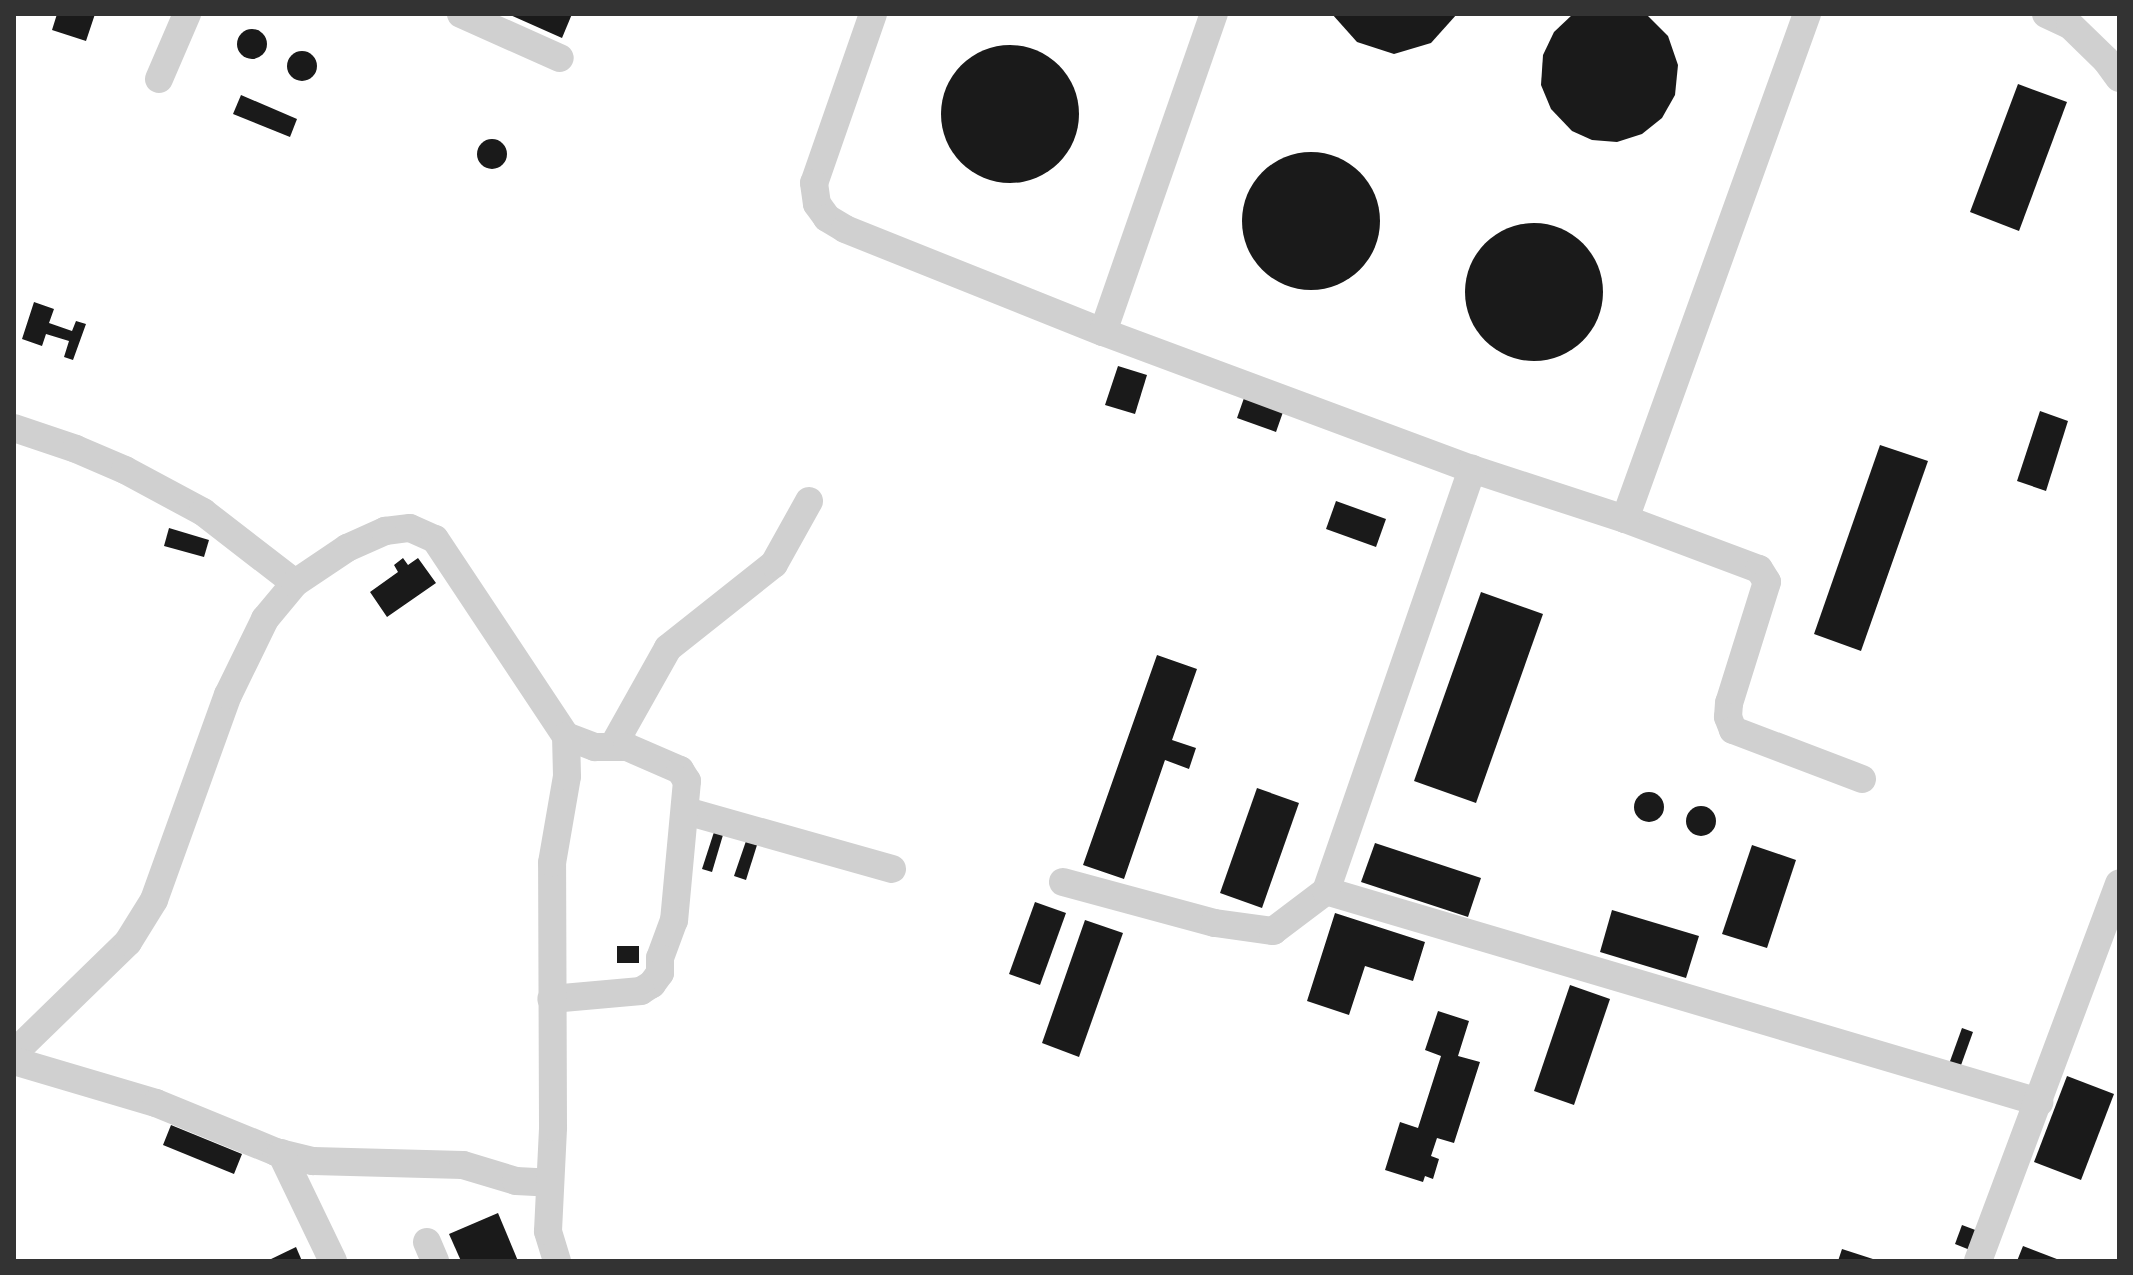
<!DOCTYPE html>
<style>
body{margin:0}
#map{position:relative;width:2133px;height:1275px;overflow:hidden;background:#fff;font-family:"DM Sans",sans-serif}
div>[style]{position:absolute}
.building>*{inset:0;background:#1a1a1a}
.round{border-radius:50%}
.minor>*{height:28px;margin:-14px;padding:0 14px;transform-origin:14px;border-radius:14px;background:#d0d0d0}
span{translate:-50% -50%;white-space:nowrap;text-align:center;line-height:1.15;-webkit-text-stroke:8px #fff;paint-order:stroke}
.frame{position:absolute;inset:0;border:16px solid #333;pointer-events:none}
</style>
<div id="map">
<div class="building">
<div style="clip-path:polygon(57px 14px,95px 14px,86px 41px,52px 30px)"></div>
<div style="clip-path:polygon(508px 14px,572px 14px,562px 38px)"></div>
<div style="clip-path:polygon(1332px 14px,1457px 14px,1431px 43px,1394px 54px,1357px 42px)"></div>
<div style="clip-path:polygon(1573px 14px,1646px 14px,1668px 36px,1678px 65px,1675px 95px,1662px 118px,1642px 134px,1617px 142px,1592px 140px,1572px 131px,1551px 109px,1541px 85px,1543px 55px,1554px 32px)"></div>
<div class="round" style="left:237px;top:29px;width:30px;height:30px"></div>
<div class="round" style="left:941px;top:45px;width:138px;height:138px"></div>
<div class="round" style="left:287px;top:51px;width:30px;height:30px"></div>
<div style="clip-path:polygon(2018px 84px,2067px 102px,2019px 231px,1970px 212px)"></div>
<div style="clip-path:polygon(241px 95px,297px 119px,290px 137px,233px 114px)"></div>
<div class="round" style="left:477px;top:139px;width:30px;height:30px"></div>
<div class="round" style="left:1242px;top:152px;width:138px;height:138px"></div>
<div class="round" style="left:1465px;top:223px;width:138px;height:138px"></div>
<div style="clip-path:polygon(34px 302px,54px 309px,49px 323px,72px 331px,76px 321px,86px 324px,73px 360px,64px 357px,69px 341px,46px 334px,42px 346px,22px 339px)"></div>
<div style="clip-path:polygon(1118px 366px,1147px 375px,1135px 414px,1105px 405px)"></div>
<div style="clip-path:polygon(1244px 398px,1283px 412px,1276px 432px,1237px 418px)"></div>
<div style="clip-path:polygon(2040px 411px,2068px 421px,2046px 491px,2017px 481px)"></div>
<div style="clip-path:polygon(1880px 445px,1928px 461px,1861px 651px,1814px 634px)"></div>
<div style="clip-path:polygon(1336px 501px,1386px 519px,1376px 547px,1326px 529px)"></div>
<div style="clip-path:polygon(169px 528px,209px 540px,204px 557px,164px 546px)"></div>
<div style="clip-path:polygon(403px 558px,408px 565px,418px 558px,436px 583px,387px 617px,370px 592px,398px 572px,394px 565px)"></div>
<div style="clip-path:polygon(1481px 592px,1543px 614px,1476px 803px,1414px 781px)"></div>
<div style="clip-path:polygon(1157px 655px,1197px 669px,1172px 740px,1196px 748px,1189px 769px,1165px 760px,1124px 879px,1083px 865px)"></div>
<div style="clip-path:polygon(1257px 788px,1299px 803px,1262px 908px,1220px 893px)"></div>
<div class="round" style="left:1634px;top:792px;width:30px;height:30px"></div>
<div class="round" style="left:1686px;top:806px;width:30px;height:30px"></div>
<div style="clip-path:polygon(714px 832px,723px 835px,712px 872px,702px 869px)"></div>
<div style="clip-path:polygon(746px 841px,757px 845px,746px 880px,734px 876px)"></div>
<div style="clip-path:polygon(1375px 843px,1481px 878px,1468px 917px,1361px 882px)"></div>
<div style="clip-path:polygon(1752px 845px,1796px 860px,1767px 948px,1722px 934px)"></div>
<div style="clip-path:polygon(1035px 902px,1066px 913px,1040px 985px,1009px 974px)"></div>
<div style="clip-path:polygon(1612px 910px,1699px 936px,1686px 978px,1600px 952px)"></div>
<div style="clip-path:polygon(1335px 913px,1425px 942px,1413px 981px,1365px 966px,1349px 1015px,1307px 1001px)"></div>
<div style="clip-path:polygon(1085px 920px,1123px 933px,1079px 1057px,1042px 1043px)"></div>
<div style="clip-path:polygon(617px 946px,639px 946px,639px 963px,617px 963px)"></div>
<div style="clip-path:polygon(1570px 985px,1610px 999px,1574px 1105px,1534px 1091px)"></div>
<div style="clip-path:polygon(1438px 1011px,1469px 1021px,1458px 1056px,1480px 1062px,1454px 1143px,1437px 1138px,1431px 1156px,1439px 1159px,1433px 1179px,1425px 1176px,1423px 1182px,1385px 1170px,1400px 1122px,1418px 1128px,1441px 1056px,1425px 1050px)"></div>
<div style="clip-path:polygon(1962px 1028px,1973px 1032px,1960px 1068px,1949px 1064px)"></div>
<div style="clip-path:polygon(2067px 1076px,2114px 1094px,2081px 1180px,2034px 1162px)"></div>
<div style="clip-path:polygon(171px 1125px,242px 1154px,234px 1174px,163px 1145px)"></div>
<div style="clip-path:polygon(498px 1213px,518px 1261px,461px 1261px,449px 1234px)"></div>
<div style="clip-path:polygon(1962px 1225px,1978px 1231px,1970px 1250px,1955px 1244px)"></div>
<div style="clip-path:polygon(2023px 1246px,2062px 1261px,2017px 1261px)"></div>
<div style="clip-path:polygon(296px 1247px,302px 1261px,267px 1261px)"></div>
<div style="clip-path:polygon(1842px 1249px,1876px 1260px,1876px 1261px,1838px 1261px)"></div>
</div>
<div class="minor">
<div style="left:461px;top:14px;width:108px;rotate:24deg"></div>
<div style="left:873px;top:14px;width:179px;rotate:109.2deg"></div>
<div style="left:814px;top:183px;width:21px;rotate:82deg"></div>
<div style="left:817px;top:204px;width:17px;rotate:54deg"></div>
<div style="left:827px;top:218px;width:21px;rotate:31deg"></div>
<div style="left:845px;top:229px;width:278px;rotate:21.8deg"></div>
<div style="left:1103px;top:332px;width:394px;rotate:20.4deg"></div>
<div style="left:1472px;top:469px;width:161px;rotate:18.1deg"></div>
<div style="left:1625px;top:519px;width:143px;rotate:20.5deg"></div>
<div style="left:1759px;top:569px;width:15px;rotate:58deg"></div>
<div style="left:1767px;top:582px;width:127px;rotate:107.4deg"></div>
<div style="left:1729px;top:703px;width:14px;rotate:94deg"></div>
<div style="left:1728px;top:717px;width:14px;rotate:69deg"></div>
<div style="left:1733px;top:730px;width:138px;rotate:20.8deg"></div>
<div style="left:2046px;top:14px;width:26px;rotate:25deg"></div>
<div style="left:2070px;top:25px;width:50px;rotate:44.2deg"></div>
<div style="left:2106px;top:60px;width:22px;rotate:54deg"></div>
<div style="left:159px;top:79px;width:71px;rotate:-66.7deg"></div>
<div style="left:1103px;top:332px;width:337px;rotate:-70.8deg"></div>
<div style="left:14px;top:428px;width:65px;rotate:18.7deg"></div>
<div style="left:76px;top:449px;width:53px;rotate:23.2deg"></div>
<div style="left:125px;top:470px;width:89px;rotate:28.3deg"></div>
<div style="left:203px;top:512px;width:116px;rotate:37.7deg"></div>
<div style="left:1625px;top:519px;width:537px;rotate:-70.18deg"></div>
<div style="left:613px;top:746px;width:112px;rotate:-60.7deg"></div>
<div style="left:668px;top:648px;width:135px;rotate:-38.4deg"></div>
<div style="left:774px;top:564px;width:72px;rotate:-60.9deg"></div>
<div style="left:686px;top:811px;width:214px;rotate:15.7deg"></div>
<div style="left:1063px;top:882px;width:157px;rotate:15.1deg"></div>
<div style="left:1215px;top:923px;width:59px;rotate:7.9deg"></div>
<div style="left:1273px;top:931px;width:66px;rotate:-37deg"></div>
<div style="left:1326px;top:891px;width:744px;rotate:16.49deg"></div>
<div style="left:1326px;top:891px;width:447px;rotate:-70.9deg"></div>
<div style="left:14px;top:1053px;width:159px;rotate:-44.2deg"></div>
<div style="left:128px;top:942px;width:49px;rotate:-58.2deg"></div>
<div style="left:154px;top:900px;width:218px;rotate:-70.2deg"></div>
<div style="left:228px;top:695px;width:85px;rotate:-64deg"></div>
<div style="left:265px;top:619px;width:47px;rotate:-50.2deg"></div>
<div style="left:295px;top:583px;width:63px;rotate:-33.9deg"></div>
<div style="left:347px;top:548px;width:42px;rotate:-24.1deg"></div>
<div style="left:385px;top:531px;width:25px;rotate:-7deg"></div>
<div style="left:410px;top:528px;width:27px;rotate:24deg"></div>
<div style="left:435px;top:539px;width:237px;rotate:56.4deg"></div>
<div style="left:566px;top:736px;width:31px;rotate:21deg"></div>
<div style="left:595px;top:747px;width:32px"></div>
<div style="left:627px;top:747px;width:58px;rotate:23.5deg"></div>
<div style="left:680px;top:770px;width:13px;rotate:58deg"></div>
<div style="left:687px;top:781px;width:140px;rotate:95.3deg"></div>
<div style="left:674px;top:920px;width:40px;rotate:110.2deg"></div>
<div style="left:660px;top:958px;width:15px;rotate:90deg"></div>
<div style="left:660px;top:973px;width:14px;rotate:126deg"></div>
<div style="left:652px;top:984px;width:13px;rotate:148deg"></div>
<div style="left:641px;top:991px;width:90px;rotate:174.9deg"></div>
<div style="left:14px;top:1061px;width:148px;rotate:16.5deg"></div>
<div style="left:156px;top:1103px;width:130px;rotate:22.2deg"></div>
<div style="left:276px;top:1152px;width:38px;rotate:14deg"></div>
<div style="left:313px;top:1161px;width:150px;rotate:1.5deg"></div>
<div style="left:463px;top:1165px;width:55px;rotate:16.8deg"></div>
<div style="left:516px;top:1181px;width:34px;rotate:3deg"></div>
<div style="left:281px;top:1153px;width:120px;rotate:64.3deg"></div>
<div style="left:427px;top:1242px;width:21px;rotate:67deg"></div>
<div style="left:557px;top:1261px;width:31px;rotate:-107deg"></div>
<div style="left:548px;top:1231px;width:104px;rotate:-87.2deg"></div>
<div style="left:553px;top:1127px;width:264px;rotate:-90.2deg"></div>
<div style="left:552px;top:863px;width:88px;rotate:-80.2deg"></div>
<div style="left:567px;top:776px;width:40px;rotate:-91.4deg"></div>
<div style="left:1978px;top:1261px;width:403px;rotate:-69.5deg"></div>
</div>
<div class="frame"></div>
</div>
